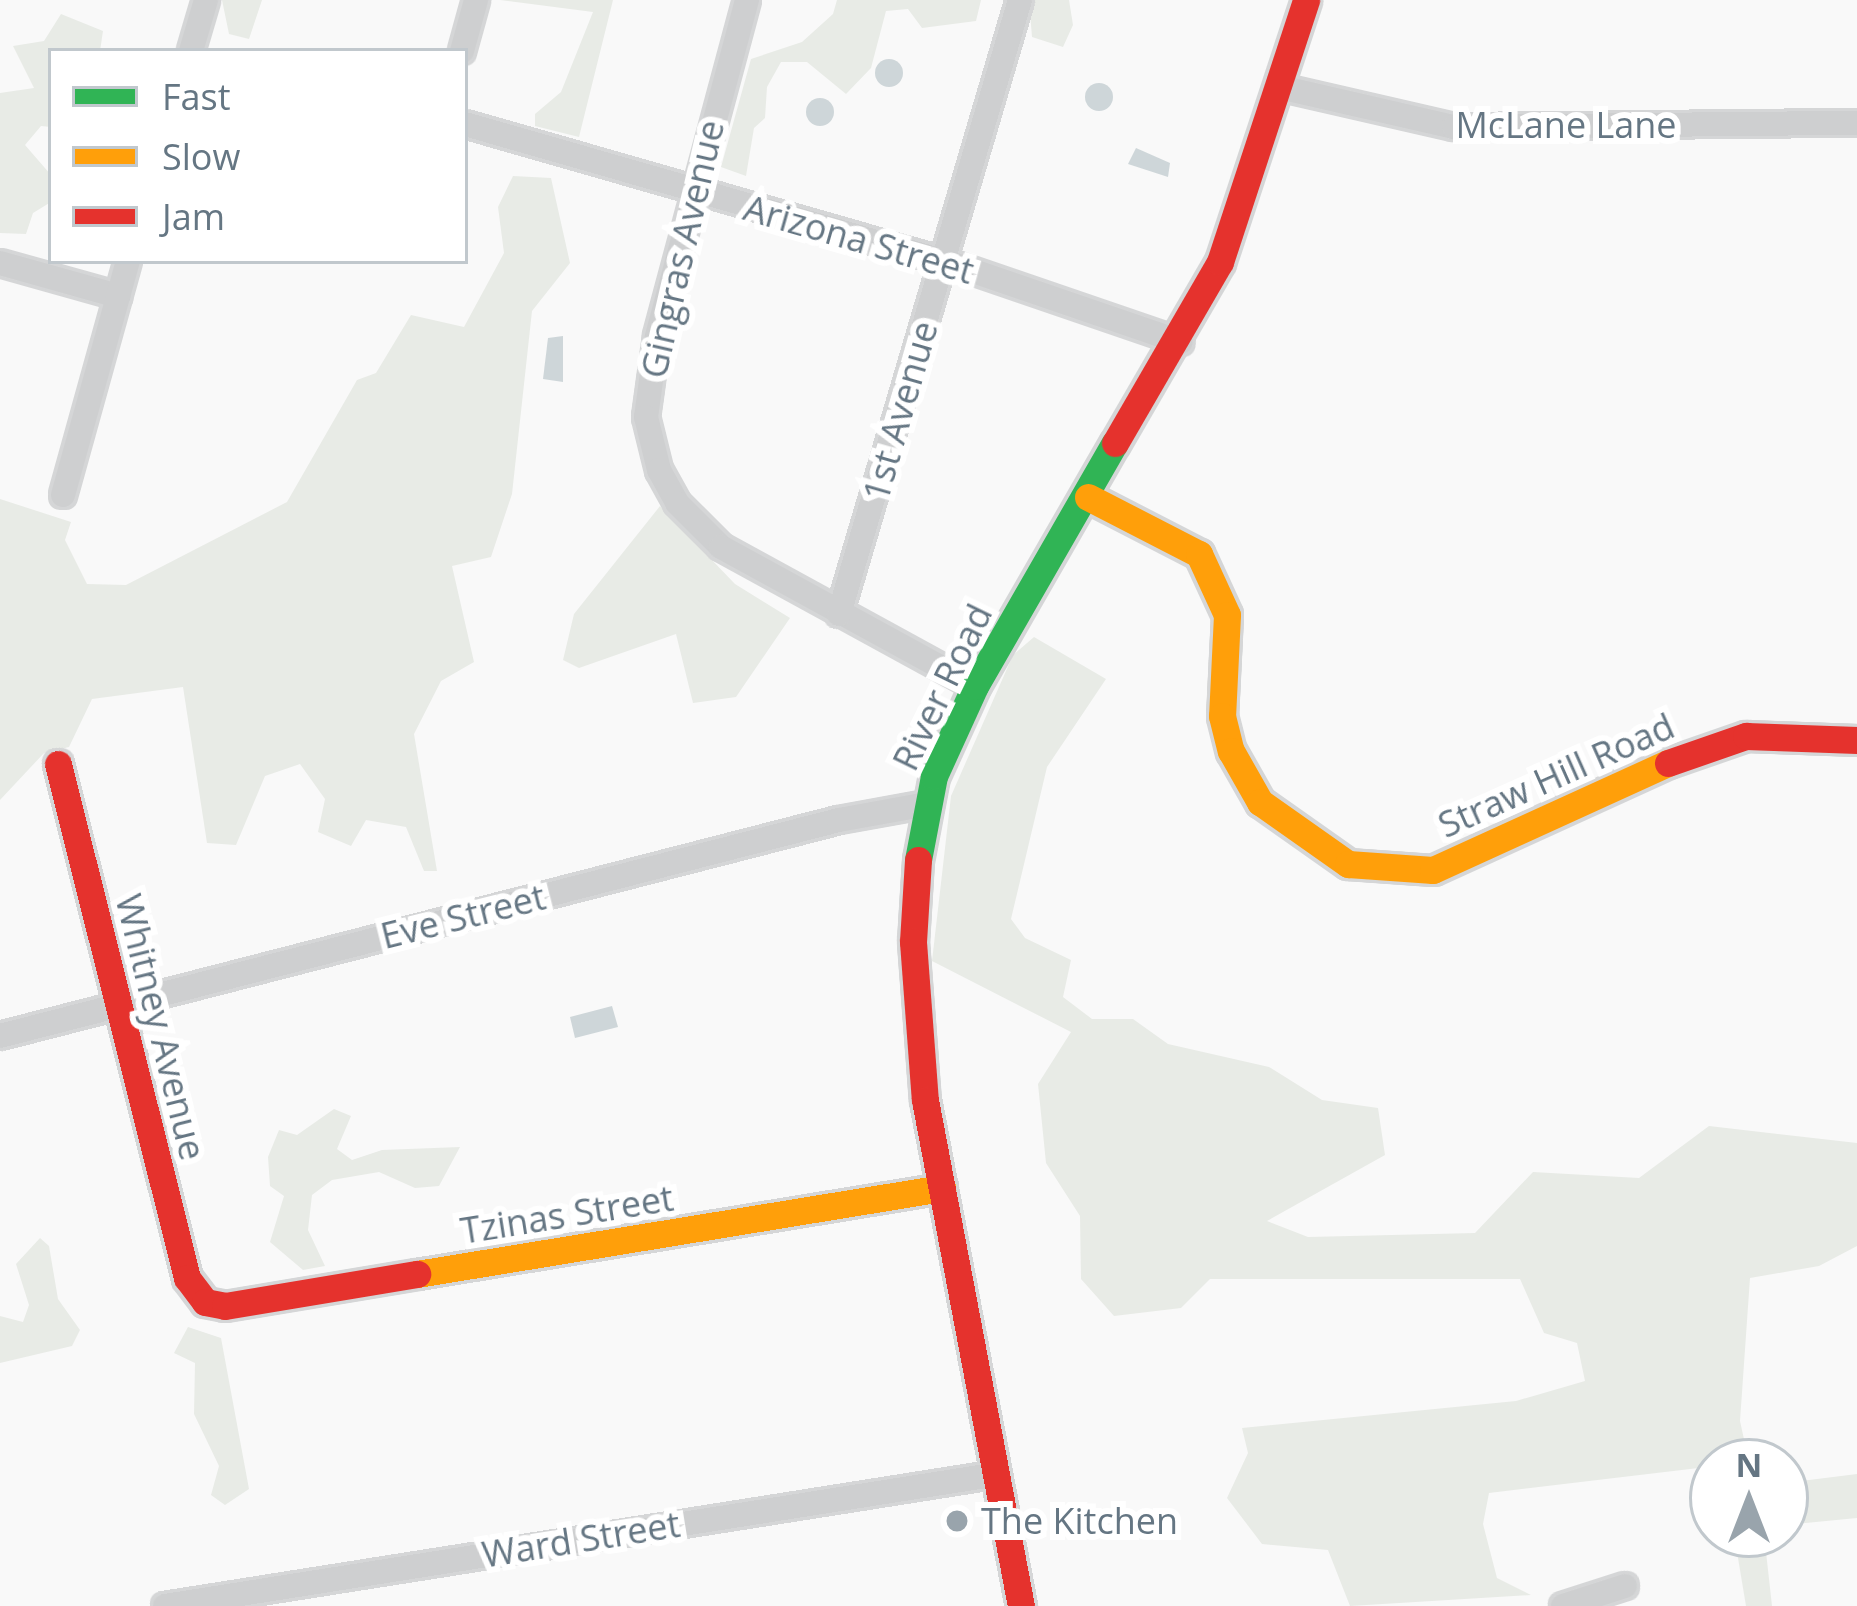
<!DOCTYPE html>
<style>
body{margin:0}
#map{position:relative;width:1857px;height:1606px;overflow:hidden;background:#f9f9f9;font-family:"Open Sans",sans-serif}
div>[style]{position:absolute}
.green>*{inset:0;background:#e8ebe6}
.water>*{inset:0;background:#ced6d9}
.round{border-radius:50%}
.roads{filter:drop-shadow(3px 0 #d5d6d7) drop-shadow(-3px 0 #d5d6d7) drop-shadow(0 3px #d5d6d7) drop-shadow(0 -3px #d5d6d7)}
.street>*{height:24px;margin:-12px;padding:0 12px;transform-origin:12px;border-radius:12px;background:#cecfd0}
.fast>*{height:27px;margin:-13.5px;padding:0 13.5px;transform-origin:13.5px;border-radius:13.5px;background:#30b455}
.slow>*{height:27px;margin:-13.5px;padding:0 13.5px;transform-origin:13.5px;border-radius:13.5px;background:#ff9f0a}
.jam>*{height:27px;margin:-13.5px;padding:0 13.5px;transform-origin:13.5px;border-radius:13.5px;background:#e5322d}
.dots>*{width:33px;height:33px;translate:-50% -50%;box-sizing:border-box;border:6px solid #fff;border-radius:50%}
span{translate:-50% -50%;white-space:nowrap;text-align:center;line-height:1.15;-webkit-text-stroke:12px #fff;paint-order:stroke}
.street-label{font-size:36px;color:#657683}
.poi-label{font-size:36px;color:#657683}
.left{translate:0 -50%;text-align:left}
.legend{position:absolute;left:48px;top:48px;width:420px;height:216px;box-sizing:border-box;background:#fff;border:3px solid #c1c8cd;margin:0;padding:15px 21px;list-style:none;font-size:36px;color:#657683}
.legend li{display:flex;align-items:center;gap:24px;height:60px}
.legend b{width:60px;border:3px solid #c1c8cd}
.north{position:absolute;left:1689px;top:1438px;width:120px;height:120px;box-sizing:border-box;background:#fff;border:3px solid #c1c8cd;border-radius:50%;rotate:0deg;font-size:33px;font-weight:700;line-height:48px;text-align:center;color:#657683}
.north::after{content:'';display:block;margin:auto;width:42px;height:54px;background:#99a4ac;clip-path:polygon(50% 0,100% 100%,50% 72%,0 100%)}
</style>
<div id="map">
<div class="green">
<div style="clip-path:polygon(222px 0,262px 0,249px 39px,229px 34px)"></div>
<div style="clip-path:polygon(613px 0,579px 137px,535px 126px,535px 114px,561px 92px,593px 12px,500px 0)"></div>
<div style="clip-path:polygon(837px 0,981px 0,976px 21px,922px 28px,908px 9px,886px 11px,871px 68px,846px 94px,807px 62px,781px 62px,767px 87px,765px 118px,754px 128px,746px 176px,721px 167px,751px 59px,802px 42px,833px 14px)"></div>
<div style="clip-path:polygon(1029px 0,1069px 0,1073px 25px,1063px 47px,1032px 37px)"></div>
<div style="clip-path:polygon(61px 14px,103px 31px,100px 51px,51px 51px,51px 127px,41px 126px,25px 145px,51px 175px,51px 202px,33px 213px,26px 234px,0 233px,0 93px,34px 88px,13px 46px,44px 41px)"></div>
<div style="clip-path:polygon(513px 176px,551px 178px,570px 263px,532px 311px,512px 494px,491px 557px,452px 566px,474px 662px,441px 681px,414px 734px,437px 871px,424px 871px,406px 827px,366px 820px,351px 846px,318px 832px,325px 799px,300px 764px,265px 776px,236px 845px,207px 843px,183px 687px,92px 699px,69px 747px,44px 753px,0 800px,0 499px,71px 522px,65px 540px,87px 584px,126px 585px,287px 502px,357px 380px,376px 373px,411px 315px,464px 327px,504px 253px,498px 207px)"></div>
<div style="clip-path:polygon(660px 506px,735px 584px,790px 618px,736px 697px,693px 703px,676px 634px,579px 668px,563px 660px,574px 614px)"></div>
<div style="clip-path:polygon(1034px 637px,1106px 679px,1047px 767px,1011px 919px,1025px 938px,1071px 960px,1063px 997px,1092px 1019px,1133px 1019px,1168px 1044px,1269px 1067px,1322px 1100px,1378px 1108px,1385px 1155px,1267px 1221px,1308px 1237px,1475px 1233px,1533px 1172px,1639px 1178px,1709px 1126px,1857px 1143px,1857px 1246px,1819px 1266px,1750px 1278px,1740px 1421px,1749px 1462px,1489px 1493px,1483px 1524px,1497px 1578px,1531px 1595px,1350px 1606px,1328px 1550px,1262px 1544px,1227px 1498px,1248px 1453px,1242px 1428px,1516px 1401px,1585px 1381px,1577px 1343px,1544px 1333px,1520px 1279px,1210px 1279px,1181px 1308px,1114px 1316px,1081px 1279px,1080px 1216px,1046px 1163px,1038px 1084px,1071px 1032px,932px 961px,951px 796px,1013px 655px)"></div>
<div style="clip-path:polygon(334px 1109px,351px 1116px,337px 1149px,352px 1160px,382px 1150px,460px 1147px,439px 1186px,415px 1188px,379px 1172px,332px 1180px,312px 1195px,308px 1230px,325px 1266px,303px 1270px,270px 1242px,284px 1196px,270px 1186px,268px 1157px,279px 1130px,297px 1135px)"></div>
<div style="clip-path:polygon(40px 1238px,49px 1246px,58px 1299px,80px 1330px,72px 1346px,0 1363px,0 1316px,23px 1322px,29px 1305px,16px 1264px)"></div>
<div style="clip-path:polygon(188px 1327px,221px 1338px,249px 1489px,225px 1505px,211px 1495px,219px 1466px,194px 1414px,195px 1363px,174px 1353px)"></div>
<div style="clip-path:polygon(1857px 1474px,1857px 1518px,1785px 1525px,1785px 1483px)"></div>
<div style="clip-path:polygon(1734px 1534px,1764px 1534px,1772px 1606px,1746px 1606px)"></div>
</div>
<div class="water">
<div class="round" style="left:875px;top:59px;width:28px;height:28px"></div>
<div class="round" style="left:1085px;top:83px;width:28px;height:28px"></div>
<div class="round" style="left:806px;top:98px;width:28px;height:28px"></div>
<div style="clip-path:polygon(1136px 148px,1170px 163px,1168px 177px,1128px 164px)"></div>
<div style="clip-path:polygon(563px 336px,563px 382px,543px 379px,548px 338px)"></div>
<div style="clip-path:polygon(612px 1006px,618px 1027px,575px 1038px,570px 1017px)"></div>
</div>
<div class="roads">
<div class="street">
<div style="left:747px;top:0;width:349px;rotate:105deg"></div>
<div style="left:657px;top:337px;width:81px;rotate:97.8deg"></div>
<div style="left:646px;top:417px;width:55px;rotate:76.2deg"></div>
<div style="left:659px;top:470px;width:38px;rotate:61deg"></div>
<div style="left:677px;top:503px;width:62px;rotate:45deg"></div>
<div style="left:721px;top:547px;width:290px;rotate:28.7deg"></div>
<div style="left:191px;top:51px;width:53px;rotate:-73.6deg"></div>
<div style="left:462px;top:51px;width:53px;rotate:-74.6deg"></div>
<div style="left:1279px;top:87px;width:180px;rotate:12.9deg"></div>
<div style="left:1454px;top:127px;width:403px;rotate:-0.6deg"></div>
<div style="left:465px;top:124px;width:498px;rotate:16deg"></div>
<div style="left:944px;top:261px;width:250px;rotate:18.9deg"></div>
<div style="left:0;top:263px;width:123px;rotate:15.6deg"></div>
<div style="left:63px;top:495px;width:243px;rotate:-74.5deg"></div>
<div style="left:839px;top:614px;width:640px;rotate:-73.58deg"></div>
<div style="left:0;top:1036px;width:866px;rotate:-14.44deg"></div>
<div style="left:839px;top:820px;width:89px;rotate:-10.3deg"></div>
<div style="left:165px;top:1606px;width:843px;rotate:-9deg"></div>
<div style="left:1563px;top:1606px;width:65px;rotate:-17.9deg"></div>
</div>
<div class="fast">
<div style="left:918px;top:860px;width:86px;rotate:-79.2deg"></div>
<div style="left:934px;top:776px;width:99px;rotate:-65.5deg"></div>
<div style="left:975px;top:686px;width:280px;rotate:-60.1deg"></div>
</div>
<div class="slow">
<div style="left:1088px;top:497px;width:125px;rotate:27.2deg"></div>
<div style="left:1199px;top:554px;width:67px;rotate:65.3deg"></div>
<div style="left:1227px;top:615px;width:101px;rotate:92.8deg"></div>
<div style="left:1222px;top:716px;width:36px;rotate:76deg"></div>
<div style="left:1231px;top:751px;width:59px;rotate:60.4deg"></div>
<div style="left:1260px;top:802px;width:108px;rotate:35.2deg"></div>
<div style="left:1348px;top:864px;width:85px;rotate:4deg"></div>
<div style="left:1433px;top:870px;width:258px;rotate:-24.5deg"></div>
<div style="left:417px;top:1274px;width:532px;rotate:-9.3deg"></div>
</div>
<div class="jam">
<div style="left:1115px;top:443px;width:209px;rotate:-59.9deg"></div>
<div style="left:1220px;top:262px;width:276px;rotate:-71.8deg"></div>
<div style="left:1668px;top:763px;width:83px;rotate:-19.1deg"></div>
<div style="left:1746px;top:736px;width:111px;rotate:2.1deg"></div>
<div style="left:58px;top:764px;width:530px;rotate:75.91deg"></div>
<div style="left:187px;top:1278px;width:30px;rotate:53deg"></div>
<div style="left:205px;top:1302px;width:20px;rotate:11deg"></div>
<div style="left:225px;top:1306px;width:195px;rotate:-9.5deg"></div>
<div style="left:918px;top:860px;width:82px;rotate:93.5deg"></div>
<div style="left:913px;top:942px;width:158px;rotate:85.7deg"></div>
<div style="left:925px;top:1100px;width:515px;rotate:79.26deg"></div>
</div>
</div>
<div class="dots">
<div style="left:957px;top:1521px;background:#99a4ac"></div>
</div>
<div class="street-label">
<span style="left:1566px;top:125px">McLane Lane</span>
<span style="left:859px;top:239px;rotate:16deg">Arizona Street</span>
<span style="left:682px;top:249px;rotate:-77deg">Gingras Avenue</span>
<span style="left:900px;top:411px;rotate:-74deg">1st Avenue</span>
<span style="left:942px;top:687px;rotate:-64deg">River Road</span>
<span style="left:1556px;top:775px;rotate:-24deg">Straw Hill Road</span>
<span style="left:463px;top:916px;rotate:-14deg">Eve Street</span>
<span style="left:161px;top:1027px;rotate:76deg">Whitney Avenue</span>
<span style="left:567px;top:1214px;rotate:-9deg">Tzinas Street</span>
<span style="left:581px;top:1539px;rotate:-9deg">Ward Street</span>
</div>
<div class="poi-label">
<span class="left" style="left:981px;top:1521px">The Kitchen</span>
</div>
<ul class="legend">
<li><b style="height:15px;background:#30b455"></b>Fast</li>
<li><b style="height:15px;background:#ff9f0a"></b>Slow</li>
<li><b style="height:15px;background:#e5322d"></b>Jam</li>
</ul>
<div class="north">N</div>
</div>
